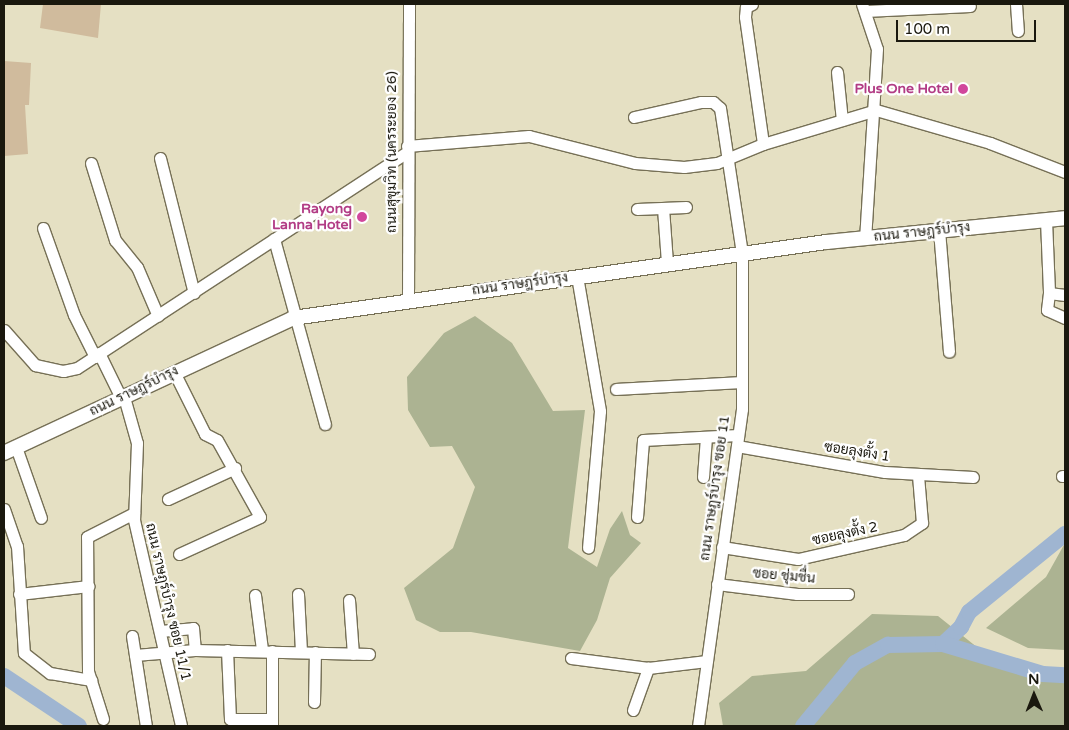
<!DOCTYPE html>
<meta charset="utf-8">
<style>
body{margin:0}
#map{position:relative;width:1069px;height:730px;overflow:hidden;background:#e5e0c3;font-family:"Varela Round",Sarabun,sans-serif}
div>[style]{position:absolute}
.forest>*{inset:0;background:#acb392}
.river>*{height:16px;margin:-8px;padding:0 8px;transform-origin:8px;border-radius:8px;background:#9fb5d1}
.building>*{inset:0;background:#d0bb9d}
.roads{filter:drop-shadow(1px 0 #767056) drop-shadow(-1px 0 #767056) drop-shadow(0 1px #767056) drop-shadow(0 -1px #767056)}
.minor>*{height:11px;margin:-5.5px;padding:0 5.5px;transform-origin:5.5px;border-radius:5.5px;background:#fff}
.tertiary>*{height:14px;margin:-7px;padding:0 7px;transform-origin:7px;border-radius:7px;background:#fff}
.dots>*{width:14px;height:14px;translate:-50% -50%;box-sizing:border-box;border:2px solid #fff;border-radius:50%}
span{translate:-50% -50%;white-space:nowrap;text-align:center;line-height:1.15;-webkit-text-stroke:4.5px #fff;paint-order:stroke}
.hotel-label{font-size:14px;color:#b23c85;font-weight:700}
.right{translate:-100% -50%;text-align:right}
.street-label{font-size:14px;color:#1a180e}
.frame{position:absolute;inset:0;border:5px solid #1a180e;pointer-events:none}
.north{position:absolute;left:1009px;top:670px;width:50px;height:50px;-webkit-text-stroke:4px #fff;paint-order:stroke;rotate:359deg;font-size:14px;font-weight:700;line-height:20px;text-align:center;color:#1a180e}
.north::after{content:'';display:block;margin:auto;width:18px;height:22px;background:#1a180e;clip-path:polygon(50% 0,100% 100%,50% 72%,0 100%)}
.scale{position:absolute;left:896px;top:20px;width:140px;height:22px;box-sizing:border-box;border:2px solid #1a180e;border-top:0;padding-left:6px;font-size:15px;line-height:18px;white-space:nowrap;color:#1a180e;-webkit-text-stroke:4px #fff;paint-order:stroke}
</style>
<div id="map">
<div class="forest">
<div style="clip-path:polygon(475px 316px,512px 343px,553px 411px,585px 410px,568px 548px,597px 567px,610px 529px,622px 511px,630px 535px,641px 543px,610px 578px,597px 620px,580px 651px,471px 632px,440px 632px,416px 620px,404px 588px,453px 548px,475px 487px,452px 446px,430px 447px,408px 410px,407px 377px,444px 333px)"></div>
<div style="clip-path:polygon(1065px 543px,1065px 650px,1028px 648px,986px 628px,1046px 577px)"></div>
<div style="clip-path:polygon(872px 614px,938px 616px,988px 656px,1016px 671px,1065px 670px,1065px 726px,723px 726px,719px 703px,752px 676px,806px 671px)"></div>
</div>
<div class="river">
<div style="left:943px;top:644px;width:25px;rotate:-43deg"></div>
<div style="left:961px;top:627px;width:17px;rotate:-62deg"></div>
<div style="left:969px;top:612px;width:124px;rotate:-39.1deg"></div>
<div style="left:4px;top:676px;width:90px;rotate:33.7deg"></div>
<div style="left:803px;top:726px;width:82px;rotate:-50.5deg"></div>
<div style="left:855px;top:663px;width:38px;rotate:-29deg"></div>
<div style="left:888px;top:645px;width:55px;rotate:-1deg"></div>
<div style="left:943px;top:644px;width:104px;rotate:16.7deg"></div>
<div style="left:1043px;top:674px;width:22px;rotate:3deg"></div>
</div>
<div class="building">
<div style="clip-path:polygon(43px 4px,101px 4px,98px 38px,40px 28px)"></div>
<div style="clip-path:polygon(4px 61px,31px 63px,29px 105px,25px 105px,28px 154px,4px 156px)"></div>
</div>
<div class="roads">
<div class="minor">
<div style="left:752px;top:4px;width:7px;rotate:153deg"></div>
<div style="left:746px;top:7px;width:10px;rotate:96deg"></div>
<div style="left:745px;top:17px;width:128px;rotate:81.9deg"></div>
<div style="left:862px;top:4px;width:47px;rotate:71.6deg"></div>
<div style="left:877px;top:49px;width:189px;rotate:93.6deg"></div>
<div style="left:1016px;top:4px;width:27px;rotate:86deg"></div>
<div style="left:865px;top:11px;width:105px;rotate:-2.7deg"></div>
<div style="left:837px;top:72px;width:48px;rotate:84.1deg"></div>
<div style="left:634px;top:117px;width:69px;rotate:-12.6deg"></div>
<div style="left:701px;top:102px;width:12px"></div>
<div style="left:713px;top:102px;width:9px;rotate:41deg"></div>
<div style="left:720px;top:108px;width:147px;rotate:81.4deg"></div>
<div style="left:742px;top:253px;width:156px;rotate:90deg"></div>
<div style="left:742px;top:409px;width:320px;rotate:97.9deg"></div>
<div style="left:407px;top:146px;width:122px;rotate:-4.7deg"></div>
<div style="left:529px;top:136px;width:109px;rotate:14.3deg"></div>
<div style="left:635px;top:163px;width:49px;rotate:4.7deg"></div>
<div style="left:684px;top:167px;width:33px;rotate:-7deg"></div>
<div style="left:717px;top:163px;width:50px;rotate:-22.4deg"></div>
<div style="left:763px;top:144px;width:118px;rotate:-16.7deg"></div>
<div style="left:876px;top:110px;width:119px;rotate:16.1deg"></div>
<div style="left:990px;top:143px;width:80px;rotate:21.1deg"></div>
<div style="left:160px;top:158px;width:139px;rotate:75.9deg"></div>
<div style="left:91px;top:163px;width:81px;rotate:72.7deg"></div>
<div style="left:115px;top:240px;width:35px;rotate:51deg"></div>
<div style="left:137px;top:267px;width:53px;rotate:66.8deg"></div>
<div style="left:663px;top:208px;width:55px;rotate:85.8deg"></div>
<div style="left:637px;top:209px;width:49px;rotate:-2.3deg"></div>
<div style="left:1046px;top:220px;width:73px;rotate:87.6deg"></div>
<div style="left:1049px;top:293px;width:16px;rotate:7deg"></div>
<div style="left:43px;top:228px;width:92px;rotate:70.4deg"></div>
<div style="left:74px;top:315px;width:47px;rotate:63.4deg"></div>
<div style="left:939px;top:230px;width:122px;rotate:85.3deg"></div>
<div style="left:274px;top:239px;width:192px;rotate:74.6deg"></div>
<div style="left:577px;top:276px;width:137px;rotate:80.3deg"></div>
<div style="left:600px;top:411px;width:137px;rotate:95deg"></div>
<div style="left:1049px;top:293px;width:17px;rotate:97deg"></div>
<div style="left:1047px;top:310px;width:20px;rotate:24deg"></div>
<div style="left:408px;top:300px;width:296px;rotate:-89.8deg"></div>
<div style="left:4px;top:330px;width:47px;rotate:48.5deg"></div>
<div style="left:35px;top:365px;width:29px;rotate:12deg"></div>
<div style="left:63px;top:371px;width:14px;rotate:-12deg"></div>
<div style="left:77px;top:368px;width:393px;rotate:-33.2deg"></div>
<div style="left:99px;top:353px;width:50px;rotate:63.9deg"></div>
<div style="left:174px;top:372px;width:69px;rotate:63.4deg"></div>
<div style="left:205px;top:434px;width:13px;rotate:27deg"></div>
<div style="left:217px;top:440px;width:88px;rotate:60.8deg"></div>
<div style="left:260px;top:517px;width:89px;rotate:155.4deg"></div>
<div style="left:616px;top:389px;width:125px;rotate:-3.2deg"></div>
<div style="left:124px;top:397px;width:48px;rotate:74.2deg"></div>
<div style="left:137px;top:443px;width:77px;rotate:92.2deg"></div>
<div style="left:134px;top:520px;width:211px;rotate:77.1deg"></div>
<div style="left:737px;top:446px;width:150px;rotate:10deg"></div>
<div style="left:885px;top:472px;width:88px;rotate:3.3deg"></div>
<div style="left:16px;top:447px;width:75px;rotate:70.6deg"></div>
<div style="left:1062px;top:476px;width:3px"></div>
<div style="left:703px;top:477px;width:40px;rotate:-85.7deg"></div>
<div style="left:168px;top:499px;width:74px;rotate:-24.8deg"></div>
<div style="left:4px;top:509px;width:39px;rotate:71deg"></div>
<div style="left:17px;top:546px;width:107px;rotate:86.3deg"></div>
<div style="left:24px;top:653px;width:33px;rotate:38deg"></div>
<div style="left:50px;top:673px;width:42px;rotate:9.7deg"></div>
<div style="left:637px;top:517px;width:77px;rotate:-85.5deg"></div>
<div style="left:643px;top:440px;width:95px;rotate:-3deg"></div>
<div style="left:722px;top:547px;width:77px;rotate:9deg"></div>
<div style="left:798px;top:559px;width:109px;rotate:-12.8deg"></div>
<div style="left:904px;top:535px;width:22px;rotate:-34deg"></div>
<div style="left:922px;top:523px;width:48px;rotate:-94.8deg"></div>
<div style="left:717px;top:584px;width:81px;rotate:7.1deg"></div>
<div style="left:797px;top:594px;width:51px"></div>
<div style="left:19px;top:594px;width:70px;rotate:-6.5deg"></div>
<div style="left:298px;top:594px;width:57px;rotate:87deg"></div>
<div style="left:255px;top:595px;width:55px;rotate:82.7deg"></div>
<div style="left:349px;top:600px;width:54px;rotate:85.8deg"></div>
<div style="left:160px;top:631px;width:33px;rotate:-5deg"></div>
<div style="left:193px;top:628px;width:22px;rotate:85deg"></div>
<div style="left:132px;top:636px;width:91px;rotate:81.2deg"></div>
<div style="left:227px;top:650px;width:69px;rotate:87.5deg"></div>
<div style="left:230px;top:719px;width:42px"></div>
<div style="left:135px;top:655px;width:60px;rotate:-4.8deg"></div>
<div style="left:195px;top:650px;width:174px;rotate:1.3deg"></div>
<div style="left:571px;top:658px;width:78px;rotate:7.4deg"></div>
<div style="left:648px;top:668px;width:59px;rotate:-6.8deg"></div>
<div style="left:314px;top:702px;width:50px;rotate:-88.9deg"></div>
<div style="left:633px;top:710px;width:45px;rotate:-70.3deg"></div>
<div style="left:103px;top:719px;width:50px;rotate:-107.4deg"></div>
<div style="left:88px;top:671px;width:134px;rotate:-90.4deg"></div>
<div style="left:87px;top:537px;width:53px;rotate:-27.1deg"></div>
<div style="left:272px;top:726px;width:75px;rotate:-90deg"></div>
</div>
<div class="tertiary">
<div style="left:4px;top:453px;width:319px;rotate:-25deg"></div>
<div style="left:293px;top:318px;width:538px;rotate:-8.12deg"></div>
<div style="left:826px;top:242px;width:240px;rotate:-5.7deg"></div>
</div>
</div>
<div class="dots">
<div style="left:963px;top:89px;background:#d1479c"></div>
<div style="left:362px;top:217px;background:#d1479c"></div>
</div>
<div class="hotel-label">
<span class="right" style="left:953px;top:89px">Plus One Hotel</span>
<span class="right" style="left:352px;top:217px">Rayong<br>Lanna Hotel</span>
</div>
<div class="street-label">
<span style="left:392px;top:152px;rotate:-90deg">ถนนสุขุมวิท (นครระยอง 26)</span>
<span style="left:922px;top:232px;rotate:-6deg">ถนน ราษฎร์บำรุง</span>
<span style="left:520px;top:284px;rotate:-8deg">ถนน ราษฎร์บำรุง</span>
<span style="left:134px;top:391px;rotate:-26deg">ถนน ราษฎร์บำรุง</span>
<span style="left:857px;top:452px;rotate:9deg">ซอยลุงตั้ง 1</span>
<span style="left:715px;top:488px;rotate:-82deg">ถนน ราษฎร์บำรุง ซอย 11</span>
<span style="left:845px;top:534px;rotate:-12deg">ซอยลุงตั้ง 2</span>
<span style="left:784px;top:576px;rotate:5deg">ซอย ชุ่มชื่น</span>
<span style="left:168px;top:602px;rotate:77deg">ถนน ราษฎร์บำรุง ซอย 11/1</span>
</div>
<div class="frame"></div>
<div class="north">N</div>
<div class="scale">100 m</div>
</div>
